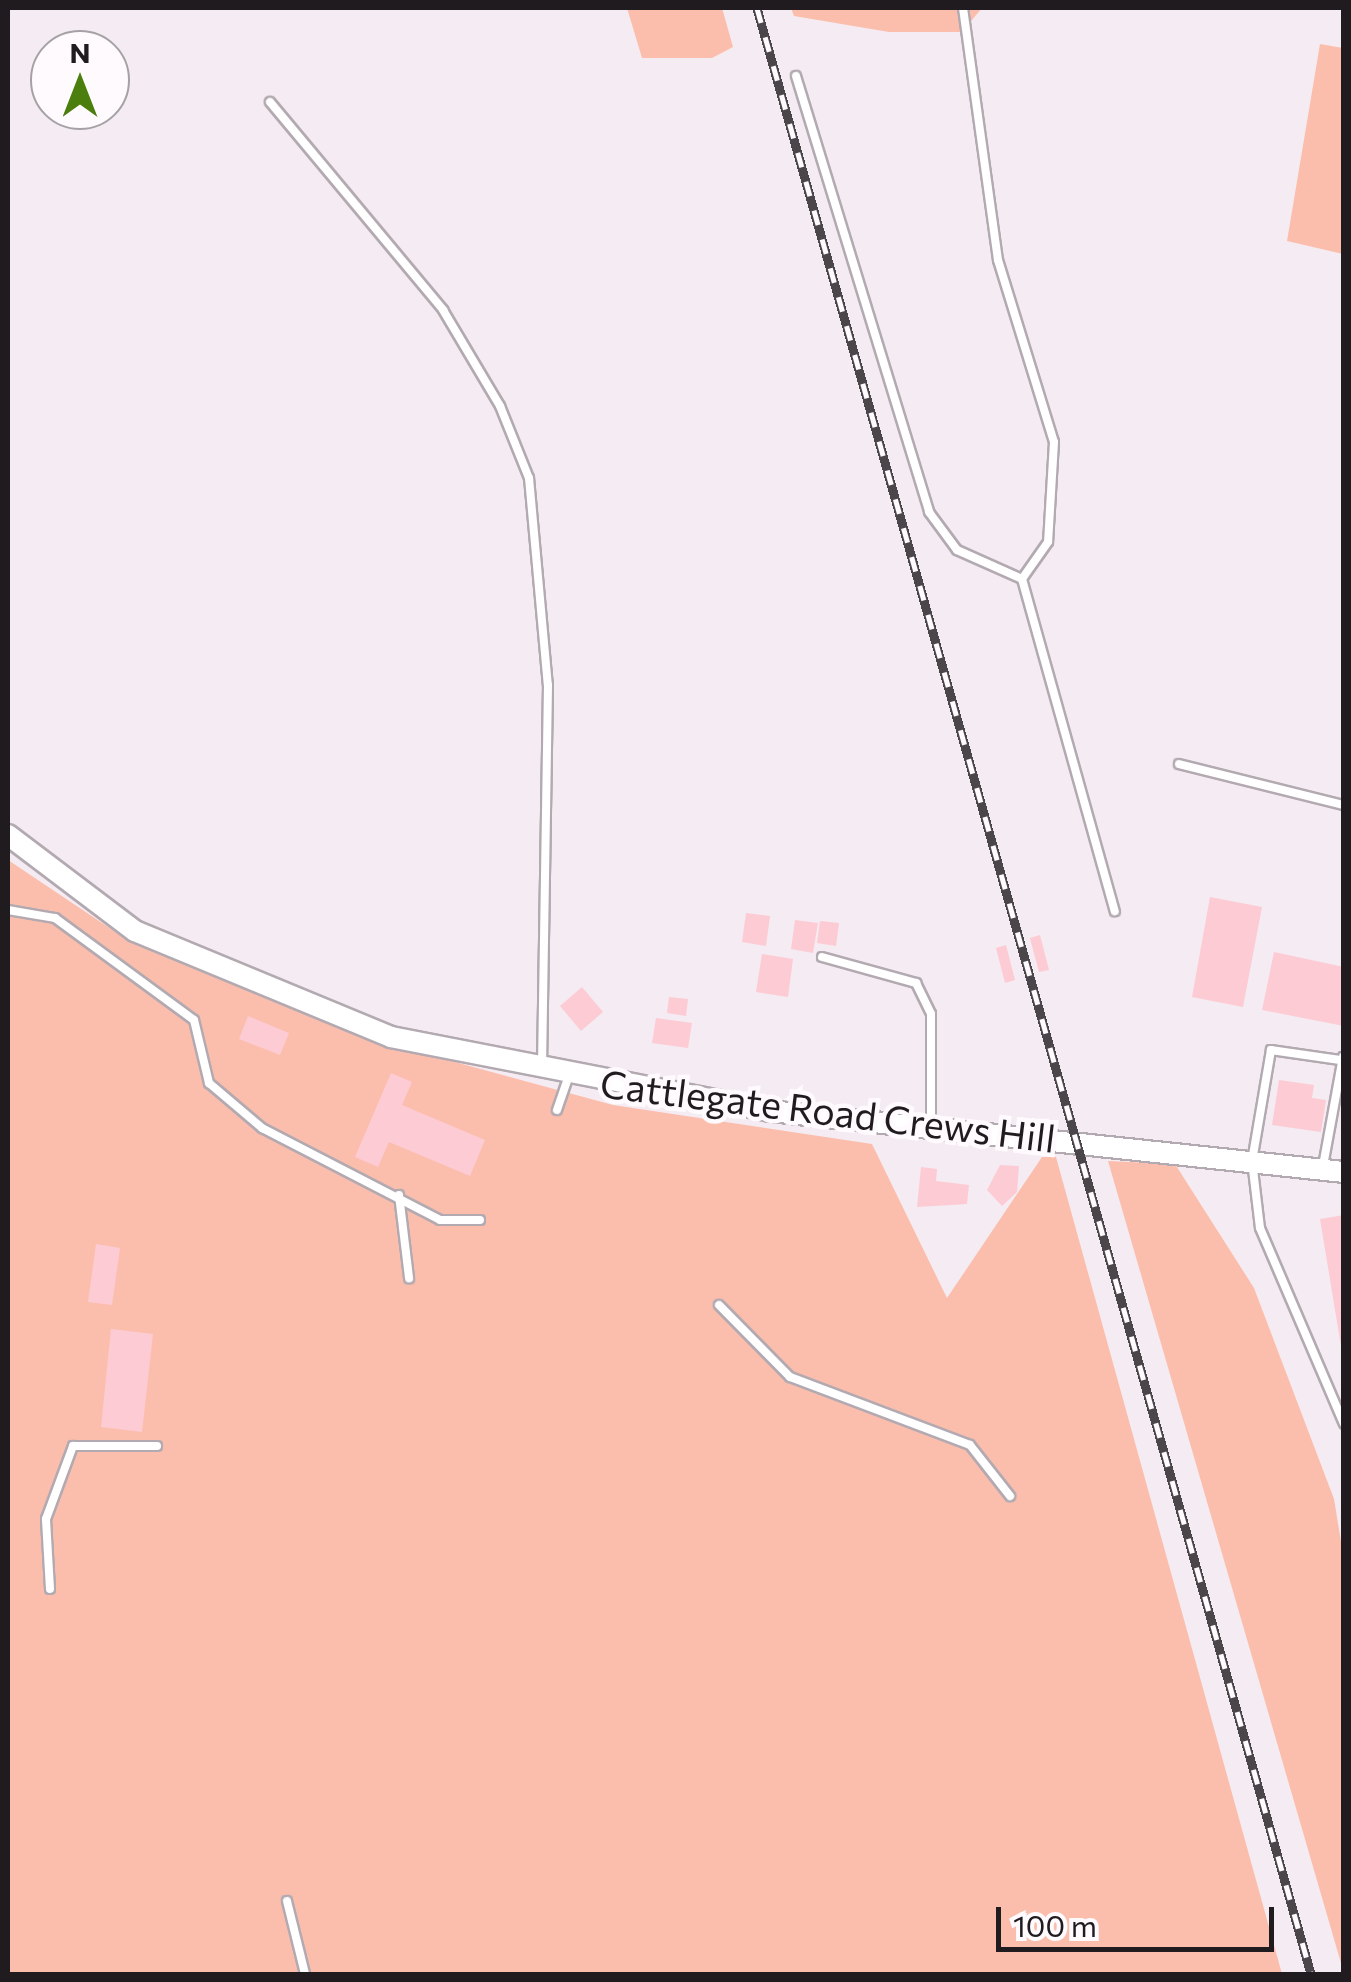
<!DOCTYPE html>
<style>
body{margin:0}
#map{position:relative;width:1351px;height:1982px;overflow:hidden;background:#f5ebf2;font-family:Commissioner,sans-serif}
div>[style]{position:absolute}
.green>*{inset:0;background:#fcbeac}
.building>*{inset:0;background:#fdcbd4}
.roads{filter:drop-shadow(2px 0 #b3aab1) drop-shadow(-2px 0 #b3aab1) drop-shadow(0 2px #b3aab1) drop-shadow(0 -2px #b3aab1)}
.lane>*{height:8px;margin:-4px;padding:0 4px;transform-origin:4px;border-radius:4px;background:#fff}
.secondary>*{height:20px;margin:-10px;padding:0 10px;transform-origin:10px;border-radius:10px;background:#fff}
.rail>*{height:9px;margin-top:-4.5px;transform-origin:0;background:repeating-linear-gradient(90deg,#fefafd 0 15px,#4b464a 0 30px);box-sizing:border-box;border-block:2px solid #4b464a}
span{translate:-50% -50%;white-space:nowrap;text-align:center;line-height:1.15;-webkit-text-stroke:9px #fefafd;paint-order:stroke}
.street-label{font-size:38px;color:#1f1b1e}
.frame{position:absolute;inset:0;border:10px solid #1f1b1e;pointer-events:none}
.north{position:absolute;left:30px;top:30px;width:100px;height:100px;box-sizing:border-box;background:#fefafd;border:2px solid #a5a1a4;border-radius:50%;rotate:0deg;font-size:28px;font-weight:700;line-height:40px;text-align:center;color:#1f1b1e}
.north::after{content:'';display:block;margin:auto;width:35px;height:45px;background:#4c7e0d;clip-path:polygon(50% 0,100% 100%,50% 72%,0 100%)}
.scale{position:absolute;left:996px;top:1907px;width:278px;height:45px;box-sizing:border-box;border:5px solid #1f1b1e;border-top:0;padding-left:12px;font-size:30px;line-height:35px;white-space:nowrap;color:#1f1b1e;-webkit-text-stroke:8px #fefafd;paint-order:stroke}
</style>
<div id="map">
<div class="green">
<div style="clip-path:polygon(627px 8px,722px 8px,733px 47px,712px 58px,642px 58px)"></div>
<div style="clip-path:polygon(791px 8px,982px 8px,962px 32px,889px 32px,794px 16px)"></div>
<div style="clip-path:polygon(1320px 44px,1343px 48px,1343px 254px,1287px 241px)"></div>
<div style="clip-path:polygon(8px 860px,132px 943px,389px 1044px,613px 1105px,872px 1144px,947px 1298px,1042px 1157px,1056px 1157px,1282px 1974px,8px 1974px)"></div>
<div style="clip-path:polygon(1108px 1161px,1175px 1164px,1254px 1288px,1334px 1499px,1344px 1560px,1343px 1970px)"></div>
</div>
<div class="building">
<div style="clip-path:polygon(1210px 897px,1262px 907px,1243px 1007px,1192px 997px)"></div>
<div style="clip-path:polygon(746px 913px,770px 916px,766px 946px,742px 942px)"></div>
<div style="clip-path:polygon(795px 920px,818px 923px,813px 953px,791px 949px)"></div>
<div style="clip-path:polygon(820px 921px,839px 923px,836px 946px,817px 943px)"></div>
<div style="clip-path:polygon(1040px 935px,1049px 970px,1039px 972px,1030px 938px)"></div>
<div style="clip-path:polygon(1006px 945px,1015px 980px,1005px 983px,996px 948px)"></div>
<div style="clip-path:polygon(1274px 952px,1344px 967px,1344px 1026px,1262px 1010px)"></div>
<div style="clip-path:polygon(762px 954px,793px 959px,788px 997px,756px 992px)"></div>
<div style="clip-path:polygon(582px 987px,603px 1012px,581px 1031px,560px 1006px)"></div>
<div style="clip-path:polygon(669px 997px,688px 999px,686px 1016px,667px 1013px)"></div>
<div style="clip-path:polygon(248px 1016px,289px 1033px,280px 1055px,239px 1039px)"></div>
<div style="clip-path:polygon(656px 1018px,692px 1023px,688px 1048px,652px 1043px)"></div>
<div style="clip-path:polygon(391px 1073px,412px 1082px,402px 1105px,485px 1140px,470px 1176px,389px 1142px,378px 1167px,355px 1157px)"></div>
<div style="clip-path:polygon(1279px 1080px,1314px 1085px,1312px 1098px,1326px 1100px,1321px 1132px,1272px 1125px)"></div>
<div style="clip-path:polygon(1000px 1165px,1019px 1166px,1017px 1192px,1002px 1206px,987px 1190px)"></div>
<div style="clip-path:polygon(921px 1167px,937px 1169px,936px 1181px,969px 1185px,967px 1204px,917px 1207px)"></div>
<div style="clip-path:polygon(1344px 1215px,1344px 1346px,1341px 1346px,1320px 1219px)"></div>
<div style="clip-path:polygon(96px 1244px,120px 1248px,112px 1305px,88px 1302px)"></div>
<div style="clip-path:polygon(111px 1329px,153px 1334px,142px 1432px,101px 1427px)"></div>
</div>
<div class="roads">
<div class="lane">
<div style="left:963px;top:8px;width:254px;rotate:82.1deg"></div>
<div style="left:998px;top:260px;width:190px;rotate:72.9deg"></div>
<div style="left:1054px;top:442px;width:100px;rotate:93.4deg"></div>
<div style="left:1048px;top:542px;width:45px;rotate:125.1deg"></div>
<div style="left:1022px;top:579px;width:345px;rotate:74.4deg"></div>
<div style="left:796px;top:76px;width:456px;rotate:73deg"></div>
<div style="left:929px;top:512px;width:47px;rotate:53.6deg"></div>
<div style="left:957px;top:550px;width:71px;rotate:24deg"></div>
<div style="left:270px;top:102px;width:271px;rotate:50.2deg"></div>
<div style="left:443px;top:310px;width:112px;rotate:59.3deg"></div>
<div style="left:500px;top:406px;width:78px;rotate:68.1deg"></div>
<div style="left:529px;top:478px;width:208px;rotate:84.8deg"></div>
<div style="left:548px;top:685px;width:380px;rotate:90.9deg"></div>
<div style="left:1179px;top:764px;width:170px;rotate:14deg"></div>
<div style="left:8px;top:910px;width:48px;rotate:9.7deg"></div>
<div style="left:55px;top:918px;width:172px;rotate:36.3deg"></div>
<div style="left:194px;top:1020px;width:65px;rotate:76.6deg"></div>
<div style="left:209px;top:1083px;width:70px;rotate:40.3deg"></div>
<div style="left:262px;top:1128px;width:200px;rotate:27.3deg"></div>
<div style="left:440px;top:1220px;width:40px"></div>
<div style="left:822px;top:957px;width:98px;rotate:15.5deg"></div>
<div style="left:916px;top:983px;width:34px;rotate:64deg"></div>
<div style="left:931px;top:1014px;width:114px;rotate:90deg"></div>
<div style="left:1340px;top:1060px;width:70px;rotate:-171.8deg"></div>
<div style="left:1271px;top:1050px;width:113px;rotate:99.7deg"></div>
<div style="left:1252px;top:1161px;width:67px;rotate:83.2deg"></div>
<div style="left:1260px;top:1228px;width:213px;rotate:66.8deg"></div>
<div style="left:557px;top:1110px;width:36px;rotate:-71deg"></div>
<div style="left:1323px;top:1166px;width:111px;rotate:-79.6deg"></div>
<div style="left:399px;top:1195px;width:84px;rotate:83.1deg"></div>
<div style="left:719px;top:1305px;width:101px;rotate:45.4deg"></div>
<div style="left:790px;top:1377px;width:192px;rotate:20.7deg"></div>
<div style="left:970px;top:1445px;width:65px;rotate:51.9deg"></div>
<div style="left:50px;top:1589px;width:70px;rotate:-93.3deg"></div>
<div style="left:46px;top:1519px;width:78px;rotate:-69.7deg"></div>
<div style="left:73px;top:1446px;width:84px"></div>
<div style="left:287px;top:1901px;width:75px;rotate:76.1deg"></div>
</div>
<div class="secondary">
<div style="left:8px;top:835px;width:159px;rotate:37.1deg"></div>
<div style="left:135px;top:931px;width:277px;rotate:22.5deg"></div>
<div style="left:391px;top:1037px;width:386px;rotate:11deg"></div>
<div style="left:770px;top:1111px;width:577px;rotate:6.07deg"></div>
</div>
</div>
<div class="rail">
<div style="left:757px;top:8px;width:2043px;rotate:74.26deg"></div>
</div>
<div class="street-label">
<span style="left:828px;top:1110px;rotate:7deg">Cattlegate Road Crews Hill</span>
</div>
<div class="frame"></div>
<div class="north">N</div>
<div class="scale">100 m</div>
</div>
